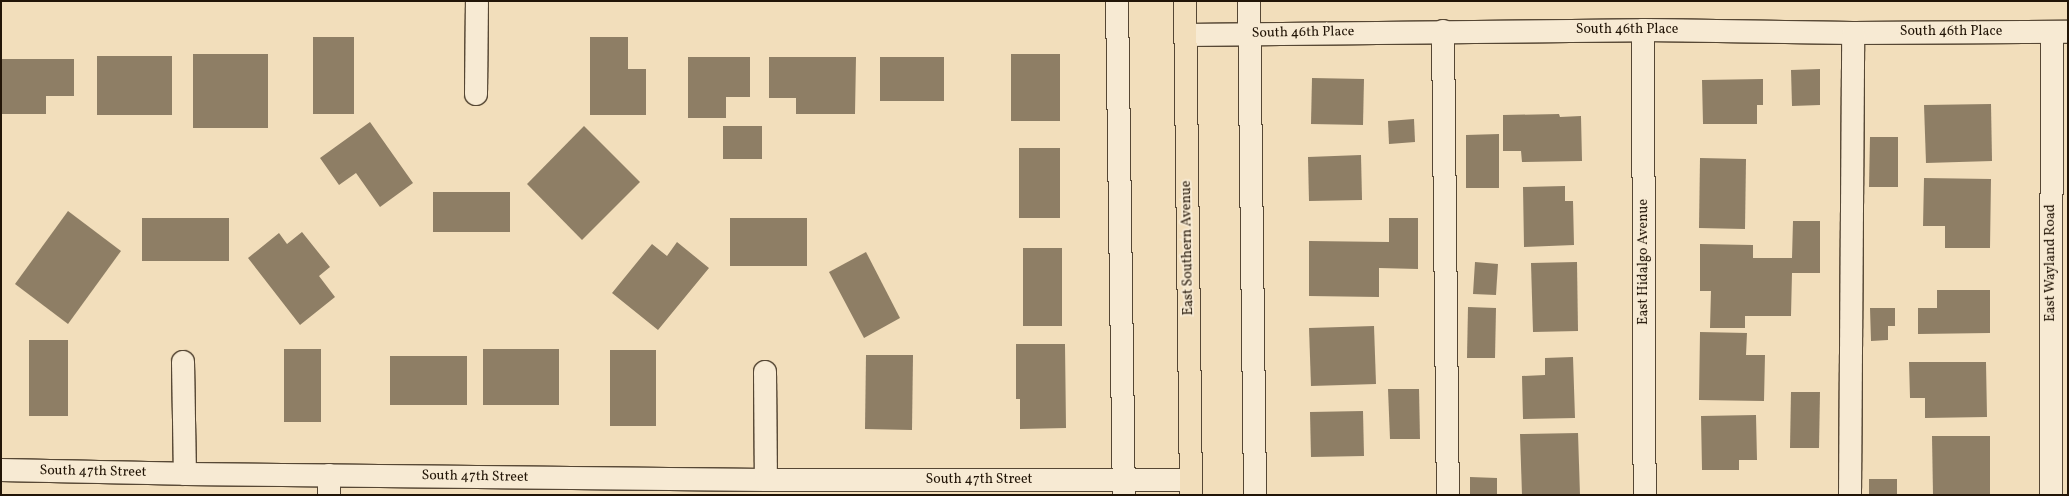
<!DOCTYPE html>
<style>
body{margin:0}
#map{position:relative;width:2069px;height:496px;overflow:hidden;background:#f2debb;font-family:Vollkorn,serif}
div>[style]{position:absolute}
.building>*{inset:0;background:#8e7e65}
.roads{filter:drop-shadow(1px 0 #564734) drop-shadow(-1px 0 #564734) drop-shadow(0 1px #564734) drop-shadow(0 -1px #564734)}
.minor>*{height:22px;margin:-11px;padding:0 11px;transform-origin:11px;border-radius:11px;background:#f7ead3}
.major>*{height:22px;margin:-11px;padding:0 11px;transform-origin:11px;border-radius:11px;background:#f2debb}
span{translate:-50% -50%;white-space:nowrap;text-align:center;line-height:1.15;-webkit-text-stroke:4px #f7ead3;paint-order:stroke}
.street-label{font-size:14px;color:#221507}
.frame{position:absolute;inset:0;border:2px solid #221507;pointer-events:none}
</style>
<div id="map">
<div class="building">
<div style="clip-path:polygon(313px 37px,354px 37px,354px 114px,313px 114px)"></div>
<div style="clip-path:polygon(590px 37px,628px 37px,628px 69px,646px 69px,646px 115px,590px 115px)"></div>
<div style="clip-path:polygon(193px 54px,268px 54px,268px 128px,193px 128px)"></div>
<div style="clip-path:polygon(1011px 54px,1060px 54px,1060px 121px,1011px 121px)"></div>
<div style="clip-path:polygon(97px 56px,172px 56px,172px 115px,97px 115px)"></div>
<div style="clip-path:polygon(688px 57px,750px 57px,750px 97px,726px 97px,726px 118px,688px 118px)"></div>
<div style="clip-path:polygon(769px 57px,856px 57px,855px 114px,796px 114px,796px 98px,769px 98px)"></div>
<div style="clip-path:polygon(880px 57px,944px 57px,944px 101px,880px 101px)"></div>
<div style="clip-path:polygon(2px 59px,74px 59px,74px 96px,46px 96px,46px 114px,2px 114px)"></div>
<div style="clip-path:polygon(1820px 69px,1820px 105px,1792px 106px,1791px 70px)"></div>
<div style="clip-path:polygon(1312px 78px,1364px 79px,1363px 125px,1311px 124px)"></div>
<div style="clip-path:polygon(1763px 79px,1763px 105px,1757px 105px,1757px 124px,1703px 124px,1702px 80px)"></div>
<div style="clip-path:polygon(1991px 104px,1992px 161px,1926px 163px,1924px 105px)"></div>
<div style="clip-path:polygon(1559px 114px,1560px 117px,1581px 116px,1582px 161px,1522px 162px,1521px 151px,1503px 151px,1503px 115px)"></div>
<div style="clip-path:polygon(1414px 119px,1415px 142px,1389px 144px,1388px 121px)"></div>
<div style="clip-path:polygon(370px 122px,413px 183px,380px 207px,356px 173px,339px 185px,320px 158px)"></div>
<div style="clip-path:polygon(584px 126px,640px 182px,582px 240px,527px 184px)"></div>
<div style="clip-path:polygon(723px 126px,762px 126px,762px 159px,723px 159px)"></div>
<div style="clip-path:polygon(1499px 134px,1499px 188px,1466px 188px,1466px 135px)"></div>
<div style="clip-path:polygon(1870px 137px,1898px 137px,1898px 187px,1869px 187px)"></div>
<div style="clip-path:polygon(1019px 148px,1060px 148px,1060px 218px,1019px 218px)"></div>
<div style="clip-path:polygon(1361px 155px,1362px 200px,1309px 201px,1308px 157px)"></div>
<div style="clip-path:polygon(1700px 158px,1746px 159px,1745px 229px,1699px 228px)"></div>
<div style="clip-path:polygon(1924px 178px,1991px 179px,1990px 248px,1945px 248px,1945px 226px,1923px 226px)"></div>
<div style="clip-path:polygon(1565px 186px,1565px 201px,1573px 201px,1574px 245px,1524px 247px,1523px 187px)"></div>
<div style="clip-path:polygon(433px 192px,510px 192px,510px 232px,433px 232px)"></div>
<div style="clip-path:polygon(68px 211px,121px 251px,68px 324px,15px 284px)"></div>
<div style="clip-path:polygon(142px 218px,229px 218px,229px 261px,142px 261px)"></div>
<div style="clip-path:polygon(730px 218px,807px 218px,807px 266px,730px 266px)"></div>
<div style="clip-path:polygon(1389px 218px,1418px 218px,1418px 269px,1379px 268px,1379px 297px,1309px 296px,1309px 241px,1389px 242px)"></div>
<div style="clip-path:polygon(1793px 221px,1820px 221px,1820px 273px,1792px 273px,1791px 316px,1745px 316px,1745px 328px,1710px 328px,1711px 291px,1700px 291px,1700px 244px,1753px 245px,1753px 258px,1792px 258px)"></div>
<div style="clip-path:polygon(302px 232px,330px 267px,319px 276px,335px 297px,300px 325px,248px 258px,279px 233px,287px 244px)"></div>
<div style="clip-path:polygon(677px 242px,709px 268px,658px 330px,612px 293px,652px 244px,667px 256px)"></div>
<div style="clip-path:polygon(1023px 248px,1062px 248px,1062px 326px,1023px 326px)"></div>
<div style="clip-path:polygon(866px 252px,900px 318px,864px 338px,829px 272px)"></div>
<div style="clip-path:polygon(1475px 262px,1498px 264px,1496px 295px,1473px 294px)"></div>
<div style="clip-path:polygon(1577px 262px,1578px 331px,1533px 332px,1531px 263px)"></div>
<div style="clip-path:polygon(1937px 290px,1990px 290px,1990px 333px,1918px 334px,1918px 308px,1937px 308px)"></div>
<div style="clip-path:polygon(1468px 307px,1496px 308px,1495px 358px,1467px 358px)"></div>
<div style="clip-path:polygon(1870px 308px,1895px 308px,1895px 326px,1888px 326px,1888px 340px,1871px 341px)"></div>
<div style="clip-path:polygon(1374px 326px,1376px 384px,1311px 386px,1309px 328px)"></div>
<div style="clip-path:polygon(1700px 332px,1747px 333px,1746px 355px,1765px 355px,1764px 401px,1699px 400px)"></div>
<div style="clip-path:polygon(29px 340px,68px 340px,68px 416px,29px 416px)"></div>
<div style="clip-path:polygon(1016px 344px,1065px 344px,1066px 428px,1020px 429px,1020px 399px,1016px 399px)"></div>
<div style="clip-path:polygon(284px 349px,321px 349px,321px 422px,284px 422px)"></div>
<div style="clip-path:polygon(483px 349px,559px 349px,559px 405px,483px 405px)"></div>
<div style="clip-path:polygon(610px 350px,656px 350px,656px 426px,610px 426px)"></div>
<div style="clip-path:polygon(866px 355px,913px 355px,912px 430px,865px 429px)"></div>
<div style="clip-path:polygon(390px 356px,467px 356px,467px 405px,390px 405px)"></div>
<div style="clip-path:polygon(1573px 357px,1575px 418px,1523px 419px,1522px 376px,1545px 375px,1545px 358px)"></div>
<div style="clip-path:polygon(1909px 362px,1986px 362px,1987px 417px,1925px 418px,1925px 398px,1910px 398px)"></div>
<div style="clip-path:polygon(1388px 389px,1419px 389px,1420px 439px,1390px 439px)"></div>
<div style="clip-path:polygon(1791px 392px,1820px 392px,1819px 448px,1790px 448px)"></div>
<div style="clip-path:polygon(1363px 411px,1364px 456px,1311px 457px,1310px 412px)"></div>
<div style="clip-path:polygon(1756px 415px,1757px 460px,1739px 460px,1739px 470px,1702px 470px,1701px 416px)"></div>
<div style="clip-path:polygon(1578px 433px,1580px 495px,1522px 495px,1520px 434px)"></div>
<div style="clip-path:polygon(1932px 436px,1990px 436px,1990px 495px,1933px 495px)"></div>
<div style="clip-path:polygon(1470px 477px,1497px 478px,1497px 495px,1470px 495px)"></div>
<div style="clip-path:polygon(1869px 479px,1897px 479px,1897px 495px,1869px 495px)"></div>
</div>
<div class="roads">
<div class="minor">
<div style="left:1117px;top:1px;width:494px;rotate:89.2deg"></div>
<div style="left:1249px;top:1px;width:494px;rotate:89.3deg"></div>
<div style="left:1643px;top:30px;width:465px;rotate:89.8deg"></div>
<div style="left:1443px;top:31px;width:464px;rotate:89.4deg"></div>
<div style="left:1185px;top:35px;width:458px;rotate:-0.6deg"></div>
<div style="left:1643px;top:30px;width:210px;rotate:0.8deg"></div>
<div style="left:1853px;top:33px;width:215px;rotate:-0.3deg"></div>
<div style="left:476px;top:94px;width:93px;rotate:-89.4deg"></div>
<div style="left:183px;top:362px;width:112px;rotate:89deg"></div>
<div style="left:765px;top:372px;width:108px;rotate:89.5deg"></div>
<div style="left:1px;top:470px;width:184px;rotate:1.2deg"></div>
<div style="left:185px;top:474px;width:581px;rotate:0.59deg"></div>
<div style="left:766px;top:480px;width:425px"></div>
<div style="left:329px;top:475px;width:20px;rotate:90deg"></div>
<div style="left:1850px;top:495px;width:462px;rotate:-89.6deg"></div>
<div style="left:2051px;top:495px;width:463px;rotate:-89.9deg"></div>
</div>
<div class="major">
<div style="left:1185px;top:1px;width:494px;rotate:89.3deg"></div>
</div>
</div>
<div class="street-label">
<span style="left:1627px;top:30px">South 46th Place</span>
<span style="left:1951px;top:32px">South 46th Place</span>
<span style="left:1303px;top:33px;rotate:-1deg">South 46th Place</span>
<span style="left:1188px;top:248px;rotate:-91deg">East Southern Avenue</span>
<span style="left:1644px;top:262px;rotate:-90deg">East Hidalgo Avenue</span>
<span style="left:2051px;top:263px;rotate:-90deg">East Wayland Road</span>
<span style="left:93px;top:472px;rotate:1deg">South 47th Street</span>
<span style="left:475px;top:477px;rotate:1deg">South 47th Street</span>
<span style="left:979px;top:480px">South 47th Street</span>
</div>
<div class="frame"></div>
</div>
